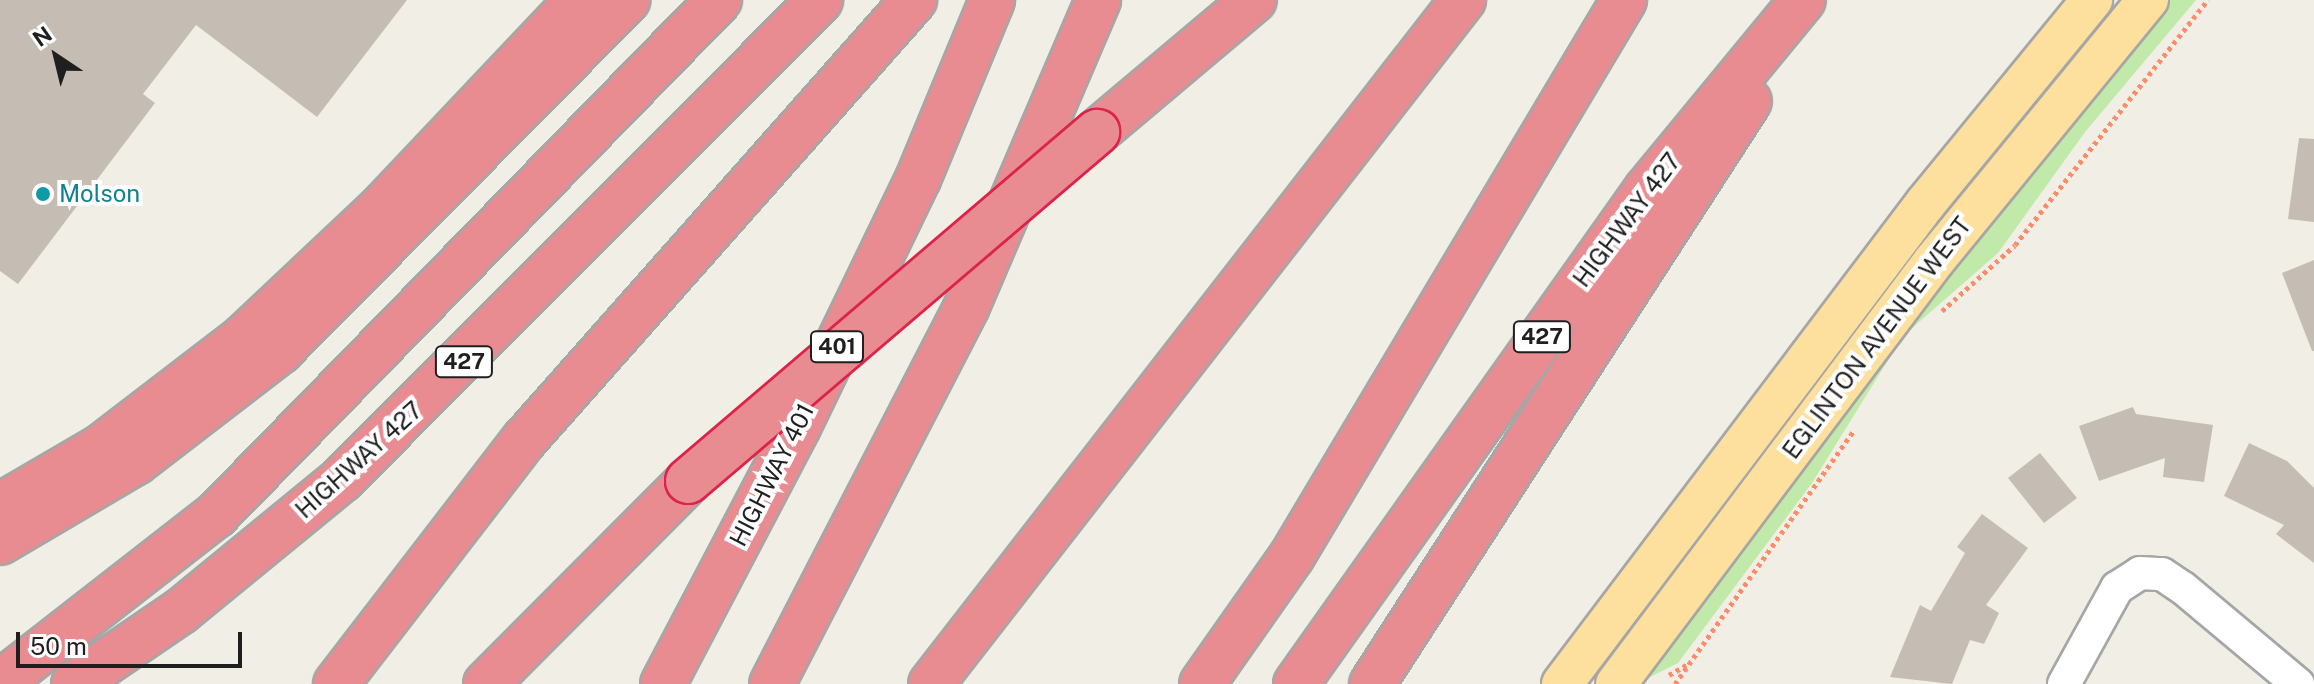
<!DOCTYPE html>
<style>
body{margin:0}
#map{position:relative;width:2314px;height:684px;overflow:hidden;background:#f0eee5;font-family:"Public Sans",sans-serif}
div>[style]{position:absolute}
.grass>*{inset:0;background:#c1eaaa}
.building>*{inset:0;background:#c5bdb4}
.path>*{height:5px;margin-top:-2.5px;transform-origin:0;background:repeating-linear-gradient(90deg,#fb8d6a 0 4px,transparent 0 8px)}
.roads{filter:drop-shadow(2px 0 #a6a6a6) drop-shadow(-2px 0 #a6a6a6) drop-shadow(0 2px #a6a6a6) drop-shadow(0 -2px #a6a6a6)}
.minor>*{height:32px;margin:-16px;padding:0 16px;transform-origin:16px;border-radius:16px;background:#fff}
.major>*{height:40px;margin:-20px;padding:0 20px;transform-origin:20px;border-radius:20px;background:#fde09d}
.highway>*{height:44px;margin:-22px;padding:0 22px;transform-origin:22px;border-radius:22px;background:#e88c91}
.bridges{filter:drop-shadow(2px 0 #dd234a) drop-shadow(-2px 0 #dd234a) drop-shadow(0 2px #dd234a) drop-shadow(0 -2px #dd234a)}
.highway-bridge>*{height:44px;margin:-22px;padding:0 22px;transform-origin:22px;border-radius:22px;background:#e88c91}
.dots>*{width:22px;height:22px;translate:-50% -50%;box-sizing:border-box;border:4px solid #fff;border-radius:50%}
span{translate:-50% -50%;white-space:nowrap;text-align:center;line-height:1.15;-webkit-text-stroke:8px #fff;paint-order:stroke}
.shield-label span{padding:2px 6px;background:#fff;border:2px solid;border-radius:6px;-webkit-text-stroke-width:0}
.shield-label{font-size:22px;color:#1f1f1f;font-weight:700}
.culture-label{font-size:24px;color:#0d838f}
.left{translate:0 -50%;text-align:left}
.street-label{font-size:24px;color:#1f1f1f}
.north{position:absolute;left:16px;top:16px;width:80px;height:80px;-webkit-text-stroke:6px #fff;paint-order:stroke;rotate:325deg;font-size:22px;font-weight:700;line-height:32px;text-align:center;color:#1f1f1f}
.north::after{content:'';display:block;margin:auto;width:28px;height:36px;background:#1f1f1f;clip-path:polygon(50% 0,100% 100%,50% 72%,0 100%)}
.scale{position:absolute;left:16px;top:632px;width:226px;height:36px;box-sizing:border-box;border:4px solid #1f1f1f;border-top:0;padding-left:10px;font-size:24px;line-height:28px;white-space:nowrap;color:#1f1f1f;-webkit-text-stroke:6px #fff;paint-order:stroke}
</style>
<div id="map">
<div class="grass">
<div style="clip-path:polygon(2168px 0,2196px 0,2085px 132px,1998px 253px,1903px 336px,1812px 483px,1678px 663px,1642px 681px,1827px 426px)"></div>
</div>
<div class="building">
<div style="clip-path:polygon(0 0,407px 0,317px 117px,196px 25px,143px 94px,155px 103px,18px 284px,0 271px)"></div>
<div style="clip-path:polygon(2299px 138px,2314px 139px,2314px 222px,2288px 219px)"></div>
<div style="clip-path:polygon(2314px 260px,2314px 351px,2312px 351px,2282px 273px)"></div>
<div style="clip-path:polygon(2133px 407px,2136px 414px,2213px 425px,2204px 482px,2163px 477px,2165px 458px,2099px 481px,2079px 426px)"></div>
<div style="clip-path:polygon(2249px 443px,2287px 461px,2314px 488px,2314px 563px,2276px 534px,2284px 525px,2224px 496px)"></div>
<div style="clip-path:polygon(2040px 453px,2077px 498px,2044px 523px,2008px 478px)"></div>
<div style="clip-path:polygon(1982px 514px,2028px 548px,1986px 605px,1999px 613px,1984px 644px,1970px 640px,1952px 684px,1890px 677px,1920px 605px,1931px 611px,1965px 553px,1957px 547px)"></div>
</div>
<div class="path">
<div style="left:1942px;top:311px;width:98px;rotate:-42.1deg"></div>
<div style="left:2015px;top:245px;width:312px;rotate:-51.8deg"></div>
<div style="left:1669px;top:675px;width:22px;rotate:-30deg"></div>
<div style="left:1675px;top:684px;width:311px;rotate:-54.8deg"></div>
</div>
<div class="roads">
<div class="minor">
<div style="left:2064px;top:684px;width:110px;rotate:-61.1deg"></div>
<div style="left:2117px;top:588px;width:27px;rotate:-33deg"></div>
<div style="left:2140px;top:573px;width:22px;rotate:3deg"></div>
<div style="left:2162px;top:574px;width:25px;rotate:34deg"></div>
<div style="left:2183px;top:588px;width:150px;rotate:39.9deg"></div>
</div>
<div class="major">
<div style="left:1562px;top:684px;width:602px;rotate:-52.9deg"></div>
<div style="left:1925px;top:204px;width:264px;rotate:-50.7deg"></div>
<div style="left:1616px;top:684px;width:529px;rotate:-53.07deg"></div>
<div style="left:1934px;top:261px;width:338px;rotate:-50.7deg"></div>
</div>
<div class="highway">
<div style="left:1097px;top:132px;width:205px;rotate:-40.1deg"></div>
<div style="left:0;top:506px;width:117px;rotate:-30.3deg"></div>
<div style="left:101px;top:447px;width:179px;rotate:-37.5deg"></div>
<div style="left:243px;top:338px;width:192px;rotate:-43.3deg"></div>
<div style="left:383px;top:206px;width:284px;rotate:-46.6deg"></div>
<div style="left:0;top:542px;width:158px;rotate:-30.5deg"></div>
<div style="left:136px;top:462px;width:182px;rotate:-37.6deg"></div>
<div style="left:280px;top:351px;width:494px;rotate:-45.3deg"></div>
<div style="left:0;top:683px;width:274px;rotate:-37.9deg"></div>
<div style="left:216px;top:515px;width:720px;rotate:-45.68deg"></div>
<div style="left:74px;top:684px;width:130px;rotate:-34.3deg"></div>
<div style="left:181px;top:611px;width:208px;rotate:-39.3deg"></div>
<div style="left:342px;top:479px;width:677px;rotate:-45.06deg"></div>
<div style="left:336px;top:684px;width:309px;rotate:-52.4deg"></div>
<div style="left:525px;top:439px;width:587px;rotate:-48.46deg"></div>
<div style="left:486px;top:684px;width:286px;rotate:-45.1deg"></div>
<div style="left:663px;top:684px;width:290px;rotate:-62.3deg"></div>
<div style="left:798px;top:427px;width:276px;rotate:-64.2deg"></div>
<div style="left:918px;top:179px;width:194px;rotate:-67.5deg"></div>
<div style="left:772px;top:684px;width:425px;rotate:-62.7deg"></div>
<div style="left:967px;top:306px;width:333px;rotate:-66.8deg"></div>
<div style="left:931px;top:684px;width:867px;rotate:-52.13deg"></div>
<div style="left:1202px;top:684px;width:156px;rotate:-54.9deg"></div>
<div style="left:1292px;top:556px;width:648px;rotate:-59.16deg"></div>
<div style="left:1296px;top:684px;width:607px;rotate:-54.66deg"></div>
<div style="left:1647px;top:189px;width:245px;rotate:-50.5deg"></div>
<div style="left:1372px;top:684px;width:694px;rotate:-57.11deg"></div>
</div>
</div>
<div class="bridges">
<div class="highway-bridge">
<div style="left:688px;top:481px;width:538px;rotate:-40.47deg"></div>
</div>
</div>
<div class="dots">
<div style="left:43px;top:194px;background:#0f9aa8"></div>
</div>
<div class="shield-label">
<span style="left:1542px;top:337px">427</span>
<span style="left:837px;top:347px">401</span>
<span style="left:464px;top:362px">427</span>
</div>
<div class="culture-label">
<span class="left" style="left:59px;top:194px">Molson</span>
</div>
<div class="street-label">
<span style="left:1627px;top:220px;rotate:-53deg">HIGHWAY 427</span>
<span style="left:1877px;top:338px;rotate:-53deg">EGLINTON AVENUE WEST</span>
<span style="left:359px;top:460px;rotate:-42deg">HIGHWAY 427</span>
<span style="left:772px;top:475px;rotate:-63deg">HIGHWAY 401</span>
</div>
<div class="north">N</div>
<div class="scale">50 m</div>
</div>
